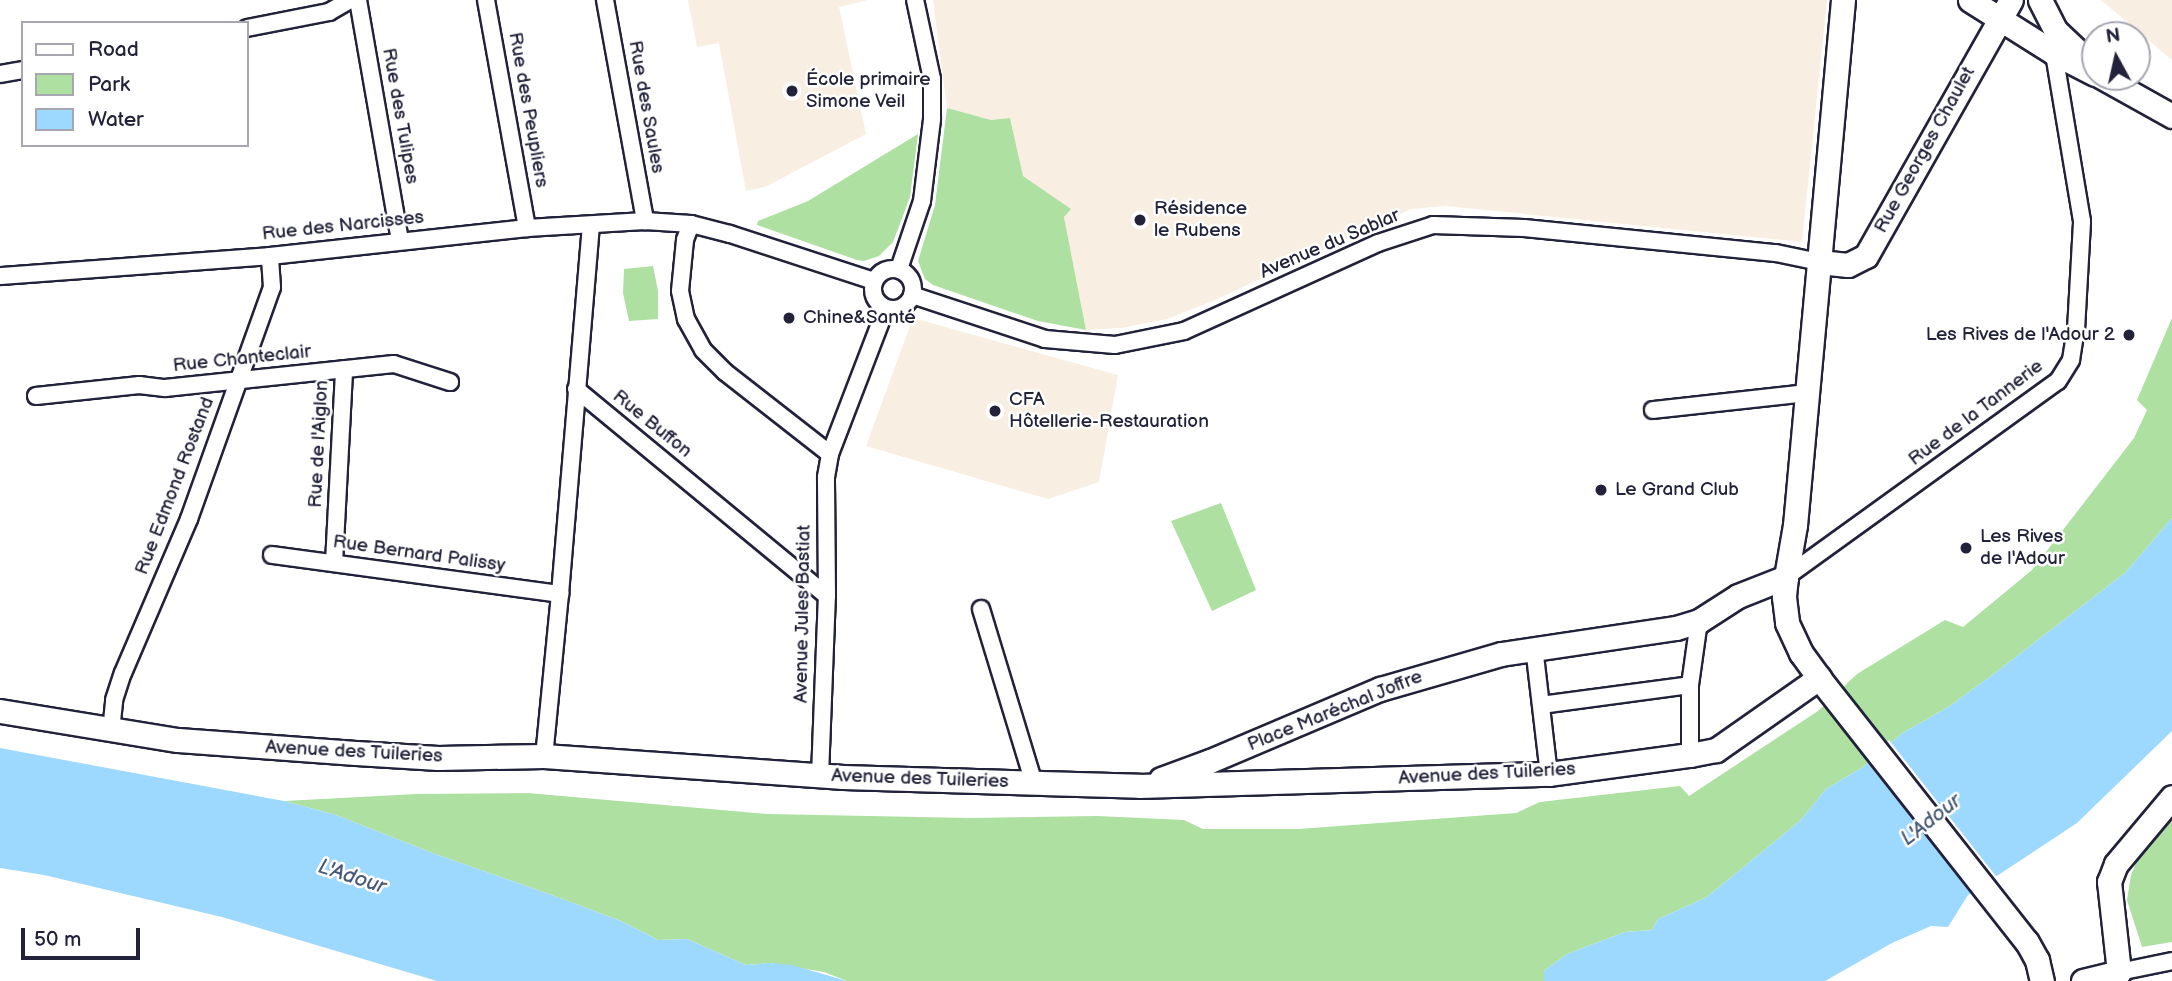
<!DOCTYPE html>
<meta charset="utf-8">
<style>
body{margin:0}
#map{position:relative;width:2172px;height:981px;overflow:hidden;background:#fff;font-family:"Balsamiq Sans",sans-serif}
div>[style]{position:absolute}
.built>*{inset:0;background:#f8eee1}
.green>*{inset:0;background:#ade0a1}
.water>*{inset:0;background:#9dd9fe}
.pier>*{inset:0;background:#fff}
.roads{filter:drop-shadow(2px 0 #22223b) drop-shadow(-2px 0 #22223b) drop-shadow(0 2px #22223b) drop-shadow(0 -2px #22223b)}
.street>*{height:16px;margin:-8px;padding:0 8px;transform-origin:8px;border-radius:8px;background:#fff}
.street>.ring{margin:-8px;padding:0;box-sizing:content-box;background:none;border:16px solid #fff;border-radius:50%}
.secondary>*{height:23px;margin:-11.5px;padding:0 11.5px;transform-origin:11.5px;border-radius:11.5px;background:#fff}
.dots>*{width:19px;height:19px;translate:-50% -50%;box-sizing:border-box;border:4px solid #fff;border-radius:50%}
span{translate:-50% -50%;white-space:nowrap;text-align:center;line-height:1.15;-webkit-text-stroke:5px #fff;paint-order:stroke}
.poi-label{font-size:19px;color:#22223b}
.left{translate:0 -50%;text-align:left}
.right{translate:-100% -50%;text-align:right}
.street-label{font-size:19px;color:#22223b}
.water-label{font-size:21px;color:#475976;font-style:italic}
.legend{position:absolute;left:21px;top:21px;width:228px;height:126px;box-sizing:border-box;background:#fff;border:2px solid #a7a7b1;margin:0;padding:9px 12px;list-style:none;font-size:21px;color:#22223b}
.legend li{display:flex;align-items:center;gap:14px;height:35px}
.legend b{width:35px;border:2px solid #a7a7b1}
.north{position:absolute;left:2081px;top:21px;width:70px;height:70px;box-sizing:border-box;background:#fff;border:2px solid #a7a7b1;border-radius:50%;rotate:352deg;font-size:19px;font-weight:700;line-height:28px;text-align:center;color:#22223b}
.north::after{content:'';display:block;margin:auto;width:24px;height:32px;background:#22223b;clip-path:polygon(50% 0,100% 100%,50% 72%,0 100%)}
.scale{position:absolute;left:21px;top:928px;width:119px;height:32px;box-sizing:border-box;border:4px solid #22223b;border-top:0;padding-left:9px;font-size:21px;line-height:24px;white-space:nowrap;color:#22223b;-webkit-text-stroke:5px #fff;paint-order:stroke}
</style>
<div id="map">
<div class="built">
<div style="clip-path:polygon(688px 0,868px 0,839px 7px,866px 134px,765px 187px,746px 191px,719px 43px,697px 47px)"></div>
<div style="clip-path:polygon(933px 0,1827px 0,1802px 242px,1446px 206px,1411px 209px,1215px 300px,1167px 319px,1121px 328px,1086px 330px,1064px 217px,1070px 209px,1023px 176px,1010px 118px,991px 120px,947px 108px)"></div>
<div style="clip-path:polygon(2101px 0,2172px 0,2172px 60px)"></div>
<div style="clip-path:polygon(913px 318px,1118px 375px,1099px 482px,1048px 499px,866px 446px)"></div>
</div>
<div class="green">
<div style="clip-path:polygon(947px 108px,991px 120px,1010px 118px,1023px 176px,1071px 209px,1064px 217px,1086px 330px,1038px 321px,933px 285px,925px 279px,918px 261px,935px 205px)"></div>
<div style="clip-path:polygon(918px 134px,910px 197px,893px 242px,879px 256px,864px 261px,857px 260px,757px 225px,758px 221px,808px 201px)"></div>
<div style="clip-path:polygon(653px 266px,658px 291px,658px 319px,629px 321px,623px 293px,624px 269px)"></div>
<div style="clip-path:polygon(2172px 318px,2172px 518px,2126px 572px,1999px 670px,1950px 706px,1901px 734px,1863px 767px,1826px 789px,1801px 820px,1707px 897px,1658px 919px,1652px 930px,1625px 932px,1567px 954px,1544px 971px,1544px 981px,847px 981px,824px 972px,769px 963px,746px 965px,687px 939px,658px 940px,621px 921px,549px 894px,435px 854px,336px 815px,284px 801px,417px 794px,528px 793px,768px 814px,970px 818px,1097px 816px,1184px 820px,1203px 829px,1298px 829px,1516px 813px,1540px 802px,1680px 786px,1689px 796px,1818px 711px,1857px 674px,1945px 620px,1963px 627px,2032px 570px,2134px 438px,2147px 410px,2137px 400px)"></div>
<div style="clip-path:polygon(1221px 503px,1256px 590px,1212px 611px,1171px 521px)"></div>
<div style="clip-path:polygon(2172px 814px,2172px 942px,2142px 947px,2127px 900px,2131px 875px,2140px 853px)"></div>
</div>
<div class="water">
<div style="clip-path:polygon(2172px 518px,2172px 731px,2077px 823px,1968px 895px,1948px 927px,1931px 926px,1892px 943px,1825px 981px,1544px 981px,1544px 971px,1567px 954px,1625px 932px,1652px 930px,1658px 919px,1707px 897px,1801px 820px,1826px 789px,1863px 767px,1901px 734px,1950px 706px,1999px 670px,2126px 572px)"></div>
<div style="clip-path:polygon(0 748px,284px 801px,336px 815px,435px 854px,549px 894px,621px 921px,658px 940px,687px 939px,746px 965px,769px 963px,792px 965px,847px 981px,437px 981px,222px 917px,44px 875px,0 868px)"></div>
</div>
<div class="pier">
<div style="clip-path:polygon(1889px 740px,1999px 880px,1973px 896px,1867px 759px)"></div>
</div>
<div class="roads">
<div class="street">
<div style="left:358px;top:0;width:244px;rotate:80.1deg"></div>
<div style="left:486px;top:0;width:232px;rotate:79.8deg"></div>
<div style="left:605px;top:0;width:225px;rotate:79.7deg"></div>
<div style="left:247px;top:28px;width:84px;rotate:-11deg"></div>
<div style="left:329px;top:12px;width:24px;rotate:-30deg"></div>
<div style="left:0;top:74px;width:23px;rotate:-10deg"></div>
<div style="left:691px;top:224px;width:17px;rotate:111deg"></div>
<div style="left:685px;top:240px;width:51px;rotate:95.6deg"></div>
<div style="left:680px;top:291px;width:29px;rotate:78deg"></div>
<div style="left:686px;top:319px;width:35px;rotate:61deg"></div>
<div style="left:703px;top:350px;width:31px;rotate:45deg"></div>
<div style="left:725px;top:372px;width:133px;rotate:38deg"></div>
<div class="ring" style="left:873px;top:269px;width:24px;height:24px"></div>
<div style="left:899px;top:269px;width:72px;rotate:-71.3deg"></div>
<div style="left:922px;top:201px;width:83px;rotate:-83deg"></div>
<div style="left:932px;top:119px;width:40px;rotate:-90deg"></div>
<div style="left:932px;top:79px;width:81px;rotate:-102.1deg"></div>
<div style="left:0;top:276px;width:271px;rotate:-4.2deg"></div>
<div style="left:270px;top:256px;width:259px;rotate:-6.2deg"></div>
<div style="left:527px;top:228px;width:118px;rotate:-3.4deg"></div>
<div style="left:645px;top:221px;width:46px;rotate:3.7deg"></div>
<div style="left:691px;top:224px;width:40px;rotate:14.4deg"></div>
<div style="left:730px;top:234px;width:151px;rotate:18.1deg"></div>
<div style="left:912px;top:295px;width:140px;rotate:18.3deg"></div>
<div style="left:1045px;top:339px;width:70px;rotate:4.9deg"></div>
<div style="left:1115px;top:345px;width:70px;rotate:-11.5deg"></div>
<div style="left:1184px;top:331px;width:213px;rotate:-24.4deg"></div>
<div style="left:1378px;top:243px;width:58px;rotate:-18.1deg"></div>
<div style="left:1433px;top:225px;width:91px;rotate:1.9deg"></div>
<div style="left:1524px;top:228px;width:253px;rotate:5.7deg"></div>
<div style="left:1776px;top:253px;width:44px;rotate:11.8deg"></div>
<div style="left:576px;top:389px;width:325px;rotate:39.5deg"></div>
<div style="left:36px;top:396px;width:104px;rotate:-6.1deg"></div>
<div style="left:139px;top:385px;width:26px;rotate:7deg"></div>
<div style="left:165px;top:388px;width:230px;rotate:-6deg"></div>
<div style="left:394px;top:364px;width:59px;rotate:17.8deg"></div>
<div style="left:1653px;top:410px;width:154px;rotate:-6.3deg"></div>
<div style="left:272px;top:555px;width:291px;rotate:7.7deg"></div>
<div style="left:560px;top:594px;width:163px;rotate:95.6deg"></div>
<div style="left:334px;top:563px;width:194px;rotate:-87deg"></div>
<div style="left:1786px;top:577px;width:335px;rotate:-35.8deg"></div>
<div style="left:2058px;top:381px;width:25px;rotate:-58deg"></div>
<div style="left:2071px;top:360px;width:30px;rotate:-81deg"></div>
<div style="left:2076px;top:330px;width:109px;rotate:-86.8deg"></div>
<div style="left:2082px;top:221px;width:170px;rotate:-99.5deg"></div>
<div style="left:560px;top:594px;width:369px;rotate:-85.2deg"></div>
<div style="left:981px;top:609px;width:182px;rotate:73.1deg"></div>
<div style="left:1534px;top:647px;width:128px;rotate:83.3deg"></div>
<div style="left:1541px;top:705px;width:150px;rotate:-7.6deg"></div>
<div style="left:111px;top:731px;width:31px;rotate:-84deg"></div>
<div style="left:114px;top:700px;width:28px;rotate:-72deg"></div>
<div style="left:123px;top:673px;width:168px;rotate:-66.8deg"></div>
<div style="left:189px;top:519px;width:246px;rotate:-70.3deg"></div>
<div style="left:272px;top:287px;width:31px;rotate:-94deg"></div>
<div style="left:1690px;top:755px;width:70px;rotate:-90deg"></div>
<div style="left:1690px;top:685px;width:65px;rotate:-82deg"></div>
<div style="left:820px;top:776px;width:180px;rotate:-87.8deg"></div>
<div style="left:827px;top:596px;width:119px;rotate:-90.5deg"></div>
<div style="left:826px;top:477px;width:23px;rotate:-80deg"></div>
<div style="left:830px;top:454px;width:156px;rotate:-69deg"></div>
<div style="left:2120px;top:981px;width:9px;rotate:-96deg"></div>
<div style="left:2119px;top:972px;width:54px;rotate:-11.7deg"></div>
</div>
<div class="secondary">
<div style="left:1843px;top:0;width:527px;rotate:95.22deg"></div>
<div style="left:1795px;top:525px;width:53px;rotate:99.8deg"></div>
<div style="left:1786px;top:577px;width:20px;rotate:96deg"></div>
<div style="left:1784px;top:597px;width:26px;rotate:83deg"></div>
<div style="left:1787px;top:623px;width:33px;rotate:65deg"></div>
<div style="left:1801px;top:653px;width:31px;rotate:54deg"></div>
<div style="left:1819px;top:678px;width:336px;rotate:51.8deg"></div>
<div style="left:2027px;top:942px;width:21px;rotate:61deg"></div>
<div style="left:2037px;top:960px;width:22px;rotate:77deg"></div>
<div style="left:1970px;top:0;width:99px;rotate:32.2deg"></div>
<div style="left:2054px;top:53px;width:46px;rotate:27.1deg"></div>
<div style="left:2040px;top:0;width:35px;rotate:63deg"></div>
<div style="left:2056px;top:31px;width:44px;rotate:43.2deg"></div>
<div style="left:2102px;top:77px;width:80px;rotate:29.1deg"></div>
<div style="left:1819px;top:262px;width:29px;rotate:6deg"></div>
<div style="left:1848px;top:265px;width:20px;rotate:-27deg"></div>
<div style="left:1866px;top:256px;width:294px;rotate:-60.5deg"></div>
<div style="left:0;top:711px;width:180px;rotate:9.3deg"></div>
<div style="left:178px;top:740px;width:178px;rotate:4.2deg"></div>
<div style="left:356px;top:753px;width:82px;rotate:3.5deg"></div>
<div style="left:438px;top:758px;width:106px;rotate:-1.1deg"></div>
<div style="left:544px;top:756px;width:300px;rotate:4deg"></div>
<div style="left:843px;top:777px;width:296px;rotate:1.7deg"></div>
<div style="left:1139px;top:786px;width:410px;rotate:-1.7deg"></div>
<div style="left:1549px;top:774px;width:142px;rotate:-7.7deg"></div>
<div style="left:1690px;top:755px;width:26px;rotate:-11deg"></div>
<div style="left:1716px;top:750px;width:126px;rotate:-35deg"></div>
<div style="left:1161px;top:779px;width:52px;rotate:-20.2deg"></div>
<div style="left:1210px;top:761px;width:185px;rotate:-23deg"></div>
<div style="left:1380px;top:689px;width:126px;rotate:-16.1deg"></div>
<div style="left:1501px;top:654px;width:177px;rotate:-8.5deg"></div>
<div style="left:1676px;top:628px;width:24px;rotate:-17deg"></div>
<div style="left:1699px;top:621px;width:46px;rotate:-32.7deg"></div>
<div style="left:1738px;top:596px;width:52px;rotate:-21.6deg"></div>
<div style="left:2083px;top:981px;width:37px;rotate:-14deg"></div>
<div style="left:2119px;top:972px;width:91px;rotate:-96.3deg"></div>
<div style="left:2109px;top:882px;width:19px;rotate:-69deg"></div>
<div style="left:2116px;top:864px;width:87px;rotate:-50.1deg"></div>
</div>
</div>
<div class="dots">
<div style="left:792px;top:91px;background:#22223b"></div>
<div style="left:1140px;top:220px;background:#22223b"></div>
<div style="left:789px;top:318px;background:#22223b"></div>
<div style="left:2129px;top:335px;background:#22223b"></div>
<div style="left:995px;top:411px;background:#22223b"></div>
<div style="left:1601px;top:490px;background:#22223b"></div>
<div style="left:1966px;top:548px;background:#22223b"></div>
</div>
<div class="poi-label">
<span class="left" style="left:806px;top:91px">École primaire<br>Simone Veil</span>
<span class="left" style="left:1154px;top:220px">Résidence<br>le Rubens</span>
<span class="left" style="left:803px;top:318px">Chine&amp;Santé</span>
<span class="right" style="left:2115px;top:335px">Les Rives de l'Adour 2</span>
<span class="left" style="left:1009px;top:411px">CFA<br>Hôtellerie-Restauration</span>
<span class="left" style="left:1615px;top:490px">Le Grand Club</span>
<span class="left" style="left:1980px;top:548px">Les Rives<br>de l'Adour</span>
</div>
<div class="street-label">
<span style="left:646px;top:107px;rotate:80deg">Rue des Saules</span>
<span style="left:528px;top:110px;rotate:80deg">Rue des Peupliers</span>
<span style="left:400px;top:116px;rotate:80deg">Rue des Tulipes</span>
<span style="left:1925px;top:150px;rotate:-61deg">Rue Georges Chaulet</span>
<span style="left:343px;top:226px;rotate:-6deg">Rue des Narcisses</span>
<span style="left:1330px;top:244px;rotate:-23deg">Avenue du Sablar</span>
<span style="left:242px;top:359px;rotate:-6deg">Rue Chanteclair</span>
<span style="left:1976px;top:413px;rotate:-37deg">Rue de la Tannerie</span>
<span style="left:652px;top:424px;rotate:39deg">Rue Buffon</span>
<span style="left:319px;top:444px;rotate:-87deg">Rue de l'Aiglon</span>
<span style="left:175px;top:486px;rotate:-69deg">Rue Edmond Rostand</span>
<span style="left:419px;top:554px;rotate:8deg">Rue Bernard Palissy</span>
<span style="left:803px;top:614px;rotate:-89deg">Avenue Jules Bastiat</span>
<span style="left:1335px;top:711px;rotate:-22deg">Place Maréchal Joffre</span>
<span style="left:354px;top:752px;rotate:3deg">Avenue des Tuileries</span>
<span style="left:1487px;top:774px;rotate:-3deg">Avenue des Tuileries</span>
<span style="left:920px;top:779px;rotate:2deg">Avenue des Tuileries</span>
</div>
<div class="water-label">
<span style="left:1931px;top:820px;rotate:-38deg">L'Adour</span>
<span style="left:352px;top:877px;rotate:18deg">L'Adour</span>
</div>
<ul class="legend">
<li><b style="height:9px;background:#fff"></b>Road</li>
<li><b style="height:19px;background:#ade0a1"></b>Park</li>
<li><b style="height:19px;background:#9dd9fe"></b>Water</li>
</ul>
<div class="north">N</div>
<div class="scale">50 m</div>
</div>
